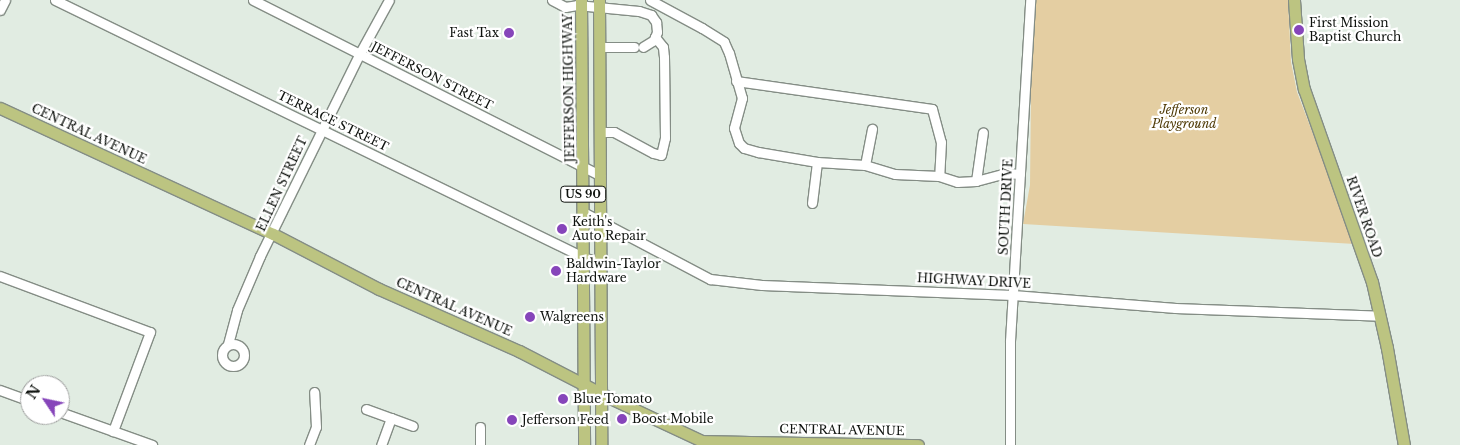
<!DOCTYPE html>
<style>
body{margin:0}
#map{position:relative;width:1460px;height:445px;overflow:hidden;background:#e1ece2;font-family:"Libre Baskerville",serif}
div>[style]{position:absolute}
.green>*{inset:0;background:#e4cea2}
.roads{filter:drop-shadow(1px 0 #848d85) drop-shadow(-1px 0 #848d85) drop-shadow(0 1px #848d85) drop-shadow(0 -1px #848d85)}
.minor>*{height:9px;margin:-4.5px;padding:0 4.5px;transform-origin:4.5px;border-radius:4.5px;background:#fff}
.minor>.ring{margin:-4.5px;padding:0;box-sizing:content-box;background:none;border:9px solid #fff;border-radius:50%}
.major>*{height:11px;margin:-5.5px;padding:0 5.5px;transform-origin:5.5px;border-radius:5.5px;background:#bcc481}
.dots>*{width:14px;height:14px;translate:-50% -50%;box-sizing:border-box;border:2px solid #fff;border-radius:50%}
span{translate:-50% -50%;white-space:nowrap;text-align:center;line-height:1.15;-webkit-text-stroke:4.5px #fff;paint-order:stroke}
.shield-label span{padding:1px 4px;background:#fff;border:1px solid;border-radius:4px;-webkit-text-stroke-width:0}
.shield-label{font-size:11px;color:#0e120e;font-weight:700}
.poi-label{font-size:12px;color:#0e120e}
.left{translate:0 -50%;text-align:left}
.right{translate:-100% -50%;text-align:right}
.street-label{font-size:12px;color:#0e120e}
.park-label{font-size:12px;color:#513c08;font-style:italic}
.north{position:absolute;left:20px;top:375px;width:50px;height:50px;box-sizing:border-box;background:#fff;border:1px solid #9fa09f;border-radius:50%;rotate:304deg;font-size:14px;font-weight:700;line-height:20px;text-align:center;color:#0e120e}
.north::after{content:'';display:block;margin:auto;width:18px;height:22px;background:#8645ba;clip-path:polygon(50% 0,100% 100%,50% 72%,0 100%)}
</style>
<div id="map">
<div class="green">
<div style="clip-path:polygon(1032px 0,1288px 0,1291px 62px,1297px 92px,1355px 244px,1023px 224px,1030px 185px)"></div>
</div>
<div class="roads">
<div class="minor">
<div style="left:55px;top:0;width:587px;rotate:25.95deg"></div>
<div style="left:583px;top:257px;width:18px;rotate:19deg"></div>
<div style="left:253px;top:0;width:389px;rotate:26.8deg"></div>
<div style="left:552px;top:0;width:15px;rotate:28deg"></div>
<div style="left:565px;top:7px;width:12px;rotate:-9deg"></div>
<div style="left:577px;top:5px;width:62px;rotate:5.5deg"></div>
<div style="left:639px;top:11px;width:13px;rotate:18deg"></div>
<div style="left:651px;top:15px;width:9px;rotate:54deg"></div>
<div style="left:656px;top:22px;width:10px;rotate:84deg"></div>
<div style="left:657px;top:32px;width:9px;rotate:111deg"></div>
<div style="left:654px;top:40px;width:13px;rotate:148deg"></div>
<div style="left:650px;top:0;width:59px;rotate:28.3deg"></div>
<div style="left:702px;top:28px;width:26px;rotate:32deg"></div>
<div style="left:724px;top:42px;width:12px;rotate:66deg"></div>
<div style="left:729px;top:53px;width:47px;rotate:73.9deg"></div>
<div style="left:742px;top:98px;width:31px;rotate:105deg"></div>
<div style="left:734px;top:128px;width:16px;rotate:72deg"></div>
<div style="left:739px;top:143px;width:7px;rotate:45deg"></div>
<div style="left:744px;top:148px;width:15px;rotate:16deg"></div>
<div style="left:758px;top:152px;width:60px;rotate:9.6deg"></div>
<div style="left:0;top:10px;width:11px;rotate:-63deg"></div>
<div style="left:599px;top:47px;width:35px"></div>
<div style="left:736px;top:81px;width:198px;rotate:8.1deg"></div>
<div style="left:932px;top:109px;width:34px;rotate:75deg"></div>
<div style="left:941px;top:142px;width:34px;rotate:93deg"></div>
<div style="left:600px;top:132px;width:14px"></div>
<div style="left:614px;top:132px;width:44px;rotate:28.3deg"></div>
<div style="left:653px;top:153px;width:8px;rotate:14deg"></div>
<div style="left:661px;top:155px;width:17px;rotate:-77deg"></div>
<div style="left:665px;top:138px;width:81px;rotate:-90.7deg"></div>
<div style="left:664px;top:57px;width:10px;rotate:-96deg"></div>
<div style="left:663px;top:47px;width:13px;rotate:-129deg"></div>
<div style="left:865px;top:165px;width:37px;rotate:-79deg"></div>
<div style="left:976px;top:181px;width:49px;rotate:-81.9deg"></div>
<div style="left:812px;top:203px;width:41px;rotate:-83deg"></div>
<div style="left:817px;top:162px;width:48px;rotate:3.6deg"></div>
<div style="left:865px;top:165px;width:31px;rotate:17deg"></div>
<div style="left:895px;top:174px;width:44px;rotate:2.6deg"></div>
<div style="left:939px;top:176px;width:19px;rotate:18deg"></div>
<div style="left:957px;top:182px;width:19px;rotate:-3deg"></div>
<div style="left:976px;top:181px;width:31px;rotate:-15deg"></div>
<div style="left:1006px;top:173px;width:14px;rotate:4deg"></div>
<div style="left:583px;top:212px;width:144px;rotate:27.8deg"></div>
<div style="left:710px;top:279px;width:52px;rotate:6.6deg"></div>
<div style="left:762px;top:285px;width:251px;rotate:2.3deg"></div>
<div style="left:1013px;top:295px;width:163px;rotate:4.6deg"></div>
<div style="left:1175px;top:308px;width:205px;rotate:2.2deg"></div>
<div style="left:0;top:276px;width:160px;rotate:20.5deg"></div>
<div style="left:150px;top:332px;width:106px;rotate:110.5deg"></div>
<div class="ring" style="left:222px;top:344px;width:13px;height:13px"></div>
<div style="left:228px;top:344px;width:35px;rotate:-75deg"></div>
<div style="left:237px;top:310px;width:59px;rotate:-66.9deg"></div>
<div style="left:260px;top:256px;width:226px;rotate:-63.8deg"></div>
<div style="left:360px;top:53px;width:60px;rotate:-61.3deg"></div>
<div style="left:0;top:390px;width:32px;rotate:20deg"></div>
<div style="left:366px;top:409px;width:27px;rotate:20deg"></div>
<div style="left:391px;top:418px;width:29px;rotate:110deg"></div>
<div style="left:60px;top:412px;width:98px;rotate:19.7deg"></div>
<div style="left:391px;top:418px;width:23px;rotate:20deg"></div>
<div style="left:309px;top:445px;width:19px;rotate:-69deg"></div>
<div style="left:316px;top:427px;width:35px;rotate:-93deg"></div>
<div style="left:480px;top:445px;width:18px;rotate:-90deg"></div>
<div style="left:1010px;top:445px;width:104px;rotate:-90deg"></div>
<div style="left:1010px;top:341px;width:342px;rotate:-86.6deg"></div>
</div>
<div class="major">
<div style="left:581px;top:0;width:445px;rotate:89.6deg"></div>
<div style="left:599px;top:0;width:445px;rotate:89.7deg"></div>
<div style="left:1294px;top:0;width:59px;rotate:86.1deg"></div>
<div style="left:1298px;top:59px;width:31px;rotate:79deg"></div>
<div style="left:1304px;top:89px;width:205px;rotate:70.6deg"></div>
<div style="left:1372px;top:282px;width:68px;rotate:77.2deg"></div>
<div style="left:1387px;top:348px;width:98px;rotate:80.1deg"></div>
<div style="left:0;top:108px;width:301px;rotate:24.8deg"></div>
<div style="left:273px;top:234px;width:119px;rotate:27.4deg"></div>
<div style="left:379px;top:289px;width:153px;rotate:23.9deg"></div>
<div style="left:519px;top:351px;width:100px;rotate:27.3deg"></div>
<div style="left:608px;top:397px;width:104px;rotate:25.1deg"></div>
<div style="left:702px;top:441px;width:216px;rotate:1.1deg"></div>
</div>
</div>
<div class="dots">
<div style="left:1299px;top:30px;background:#8645ba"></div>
<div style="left:509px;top:33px;background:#8645ba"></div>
<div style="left:562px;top:229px;background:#8645ba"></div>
<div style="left:556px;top:271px;background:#8645ba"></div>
<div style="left:530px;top:317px;background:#8645ba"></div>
<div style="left:563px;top:399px;background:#8645ba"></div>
<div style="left:622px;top:419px;background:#8645ba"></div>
<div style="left:512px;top:420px;background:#8645ba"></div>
</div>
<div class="shield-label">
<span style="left:583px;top:194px">US 90</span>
</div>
<div class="poi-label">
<span class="left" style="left:1309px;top:30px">First Mission<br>Baptist Church</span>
<span class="right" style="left:499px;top:33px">Fast Tax</span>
<span class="left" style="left:572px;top:229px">Keith's<br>Auto Repair</span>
<span class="left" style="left:566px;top:271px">Baldwin-Taylor<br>Hardware</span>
<span class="left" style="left:540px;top:317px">Walgreens</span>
<span class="left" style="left:573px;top:399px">Blue Tomato</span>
<span class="left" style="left:632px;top:419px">Boost Mobile</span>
<span class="left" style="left:522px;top:420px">Jefferson Feed</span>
</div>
<div class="street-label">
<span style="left:432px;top:76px;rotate:27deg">JEFFERSON STREET</span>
<span style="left:569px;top:88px;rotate:-91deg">JEFFERSON HIGHWAY</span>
<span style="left:333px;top:121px;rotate:26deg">TERRACE STREET</span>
<span style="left:89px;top:134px;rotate:25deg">CENTRAL AVENUE</span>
<span style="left:282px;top:184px;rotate:-65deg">ELLEN STREET</span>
<span style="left:1006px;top:207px;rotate:-87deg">SOUTH DRIVE</span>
<span style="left:1364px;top:217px;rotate:71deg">RIVER ROAD</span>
<span style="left:974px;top:281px;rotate:3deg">HIGHWAY DRIVE</span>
<span style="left:454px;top:307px;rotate:24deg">CENTRAL AVENUE</span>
<span style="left:842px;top:430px;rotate:1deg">CENTRAL AVENUE</span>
</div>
<div class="park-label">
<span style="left:1184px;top:117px">Jefferson<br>Playground</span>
</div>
<div class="north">N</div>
</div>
